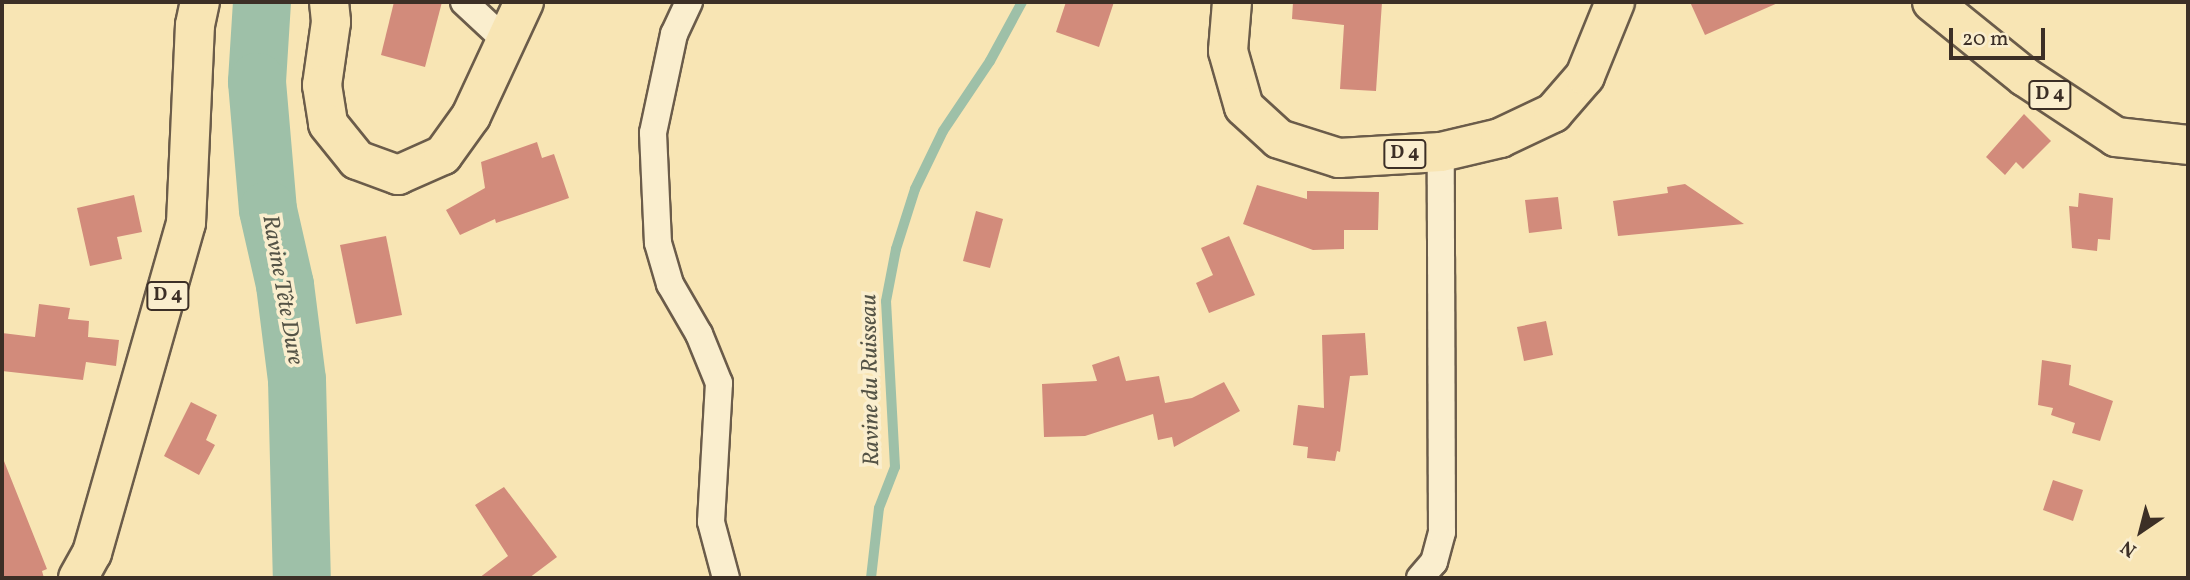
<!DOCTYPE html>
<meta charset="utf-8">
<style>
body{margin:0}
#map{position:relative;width:2190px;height:580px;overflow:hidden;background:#f8e5b4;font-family:Vollkorn,serif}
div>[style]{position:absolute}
.stream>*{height:10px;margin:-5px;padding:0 5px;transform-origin:5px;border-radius:5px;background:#9ec0a8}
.river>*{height:58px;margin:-29px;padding:0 29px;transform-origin:29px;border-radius:29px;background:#9ec0a8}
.building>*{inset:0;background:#d28b7b}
.roads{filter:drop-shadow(2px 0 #6b5c4a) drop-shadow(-2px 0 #6b5c4a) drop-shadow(0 2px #6b5c4a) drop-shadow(0 -2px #6b5c4a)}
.minor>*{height:26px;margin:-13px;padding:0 13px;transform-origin:13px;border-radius:13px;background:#faeece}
.primary>*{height:38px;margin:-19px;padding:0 19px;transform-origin:19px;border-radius:19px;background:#f8e5b4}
span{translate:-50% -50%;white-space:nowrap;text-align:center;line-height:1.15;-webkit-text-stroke:7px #faeece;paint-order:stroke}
.shield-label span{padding:2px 5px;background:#faeece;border:2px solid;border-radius:5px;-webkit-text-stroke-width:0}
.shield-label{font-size:19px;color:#3c2f26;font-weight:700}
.water-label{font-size:23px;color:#545346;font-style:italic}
.frame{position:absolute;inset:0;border:4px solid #3c2f26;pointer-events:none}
.north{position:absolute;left:2106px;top:496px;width:70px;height:70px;-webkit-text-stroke:5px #faeece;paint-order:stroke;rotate:215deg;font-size:19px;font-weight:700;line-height:28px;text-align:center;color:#3c2f26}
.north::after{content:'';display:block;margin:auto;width:24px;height:32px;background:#3c2f26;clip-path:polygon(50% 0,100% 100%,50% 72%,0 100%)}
.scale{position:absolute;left:1949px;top:28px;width:96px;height:32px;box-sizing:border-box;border:4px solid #3c2f26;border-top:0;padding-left:9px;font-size:21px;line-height:24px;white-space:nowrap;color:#3c2f26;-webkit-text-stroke:5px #faeece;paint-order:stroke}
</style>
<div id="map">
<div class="stream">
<div style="left:871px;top:578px;width:70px;rotate:-83.5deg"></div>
<div style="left:879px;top:508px;width:44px;rotate:-68.7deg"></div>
<div style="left:895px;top:467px;width:166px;rotate:-93.1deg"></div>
<div style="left:886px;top:301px;width:53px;rotate:-79.1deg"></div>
<div style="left:896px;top:249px;width:63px;rotate:-72.4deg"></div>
<div style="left:915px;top:189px;width:64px;rotate:-64.2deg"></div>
<div style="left:943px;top:131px;width:84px;rotate:-56.1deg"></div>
<div style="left:990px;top:61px;width:67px;rotate:-61.5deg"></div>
</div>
<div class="river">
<div style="left:262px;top:2px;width:80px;rotate:93.6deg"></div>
<div style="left:257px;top:82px;width:128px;rotate:85.1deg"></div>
<div style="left:268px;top:210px;width:77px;rotate:77.2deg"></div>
<div style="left:285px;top:285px;width:96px;rotate:82.8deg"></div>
<div style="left:297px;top:380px;width:198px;rotate:88.6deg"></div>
</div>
<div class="building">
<div style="clip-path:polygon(394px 2px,442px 2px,425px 67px,381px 55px)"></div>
<div style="clip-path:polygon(1066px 2px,1114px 2px,1099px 47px,1056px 32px)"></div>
<div style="clip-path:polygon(1293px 2px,1382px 2px,1376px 91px,1340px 89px,1344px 25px,1292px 19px)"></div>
<div style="clip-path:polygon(1690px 2px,1780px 2px,1705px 35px)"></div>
<div style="clip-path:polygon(2024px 114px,2051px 141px,2023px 169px,2016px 162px,2005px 175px,1986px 157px)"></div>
<div style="clip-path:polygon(537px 142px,542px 158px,554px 154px,569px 198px,496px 223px,495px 219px,460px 235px,446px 210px,485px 188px,481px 162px)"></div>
<div style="clip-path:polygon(1685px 184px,1744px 224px,1618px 236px,1613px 201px,1668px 193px,1667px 187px)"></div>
<div style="clip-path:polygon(1257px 185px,1307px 199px,1307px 191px,1379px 192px,1378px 230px,1344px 230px,1344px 249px,1313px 250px,1243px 224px)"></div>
<div style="clip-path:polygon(2079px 193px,2113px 198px,2110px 240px,2098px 239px,2097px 251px,2072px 248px,2069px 206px,2078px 207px)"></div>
<div style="clip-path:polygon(134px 195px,142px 232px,117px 237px,122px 259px,90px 266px,77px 208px)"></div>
<div style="clip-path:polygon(1558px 197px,1562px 229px,1529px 233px,1525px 200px)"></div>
<div style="clip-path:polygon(976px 211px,1003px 219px,990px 268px,963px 261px)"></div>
<div style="clip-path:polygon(386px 236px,402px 315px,356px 324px,340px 245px)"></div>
<div style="clip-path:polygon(1229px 236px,1255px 295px,1209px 313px,1196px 283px,1213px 275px,1201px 248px)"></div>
<div style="clip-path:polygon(39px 304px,70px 308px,68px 319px,89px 321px,88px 337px,119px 340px,116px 366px,86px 362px,83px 380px,2px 371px,2px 333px,35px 337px)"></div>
<div style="clip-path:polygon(1546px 321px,1553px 355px,1524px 361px,1517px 327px)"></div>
<div style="clip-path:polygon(1365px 333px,1368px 375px,1350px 376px,1340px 452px,1337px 451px,1335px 461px,1307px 458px,1308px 447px,1293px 445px,1298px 405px,1324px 408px,1322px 335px)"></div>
<div style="clip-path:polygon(1119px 356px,1126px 381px,1159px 376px,1165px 403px,1192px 398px,1224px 382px,1240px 411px,1174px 447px,1172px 437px,1158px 440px,1153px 414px,1085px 436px,1044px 437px,1042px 384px,1097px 381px,1092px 365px)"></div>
<div style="clip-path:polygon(2042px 360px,2071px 365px,2069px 385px,2113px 401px,2100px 441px,2072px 433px,2075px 423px,2051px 415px,2053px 408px,2038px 405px)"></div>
<div style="clip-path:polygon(191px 402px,217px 415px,206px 440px,215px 445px,199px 475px,164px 456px)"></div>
<div style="clip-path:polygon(2px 456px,47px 569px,42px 571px,44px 578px,2px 578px)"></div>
<div style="clip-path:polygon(2053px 480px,2083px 490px,2073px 521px,2043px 510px)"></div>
<div style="clip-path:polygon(504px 487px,557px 557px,529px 578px,479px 578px,508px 556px,475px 505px)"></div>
</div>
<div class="roads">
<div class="minor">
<div style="left:464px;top:2px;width:59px;rotate:42.9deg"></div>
<div style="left:689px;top:2px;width:35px;rotate:115deg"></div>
<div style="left:674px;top:34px;width:101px;rotate:102deg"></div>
<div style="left:653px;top:133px;width:110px;rotate:87.4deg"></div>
<div style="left:658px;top:243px;width:43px;rotate:73.7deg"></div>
<div style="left:670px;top:284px;width:58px;rotate:59.9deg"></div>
<div style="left:699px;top:334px;width:53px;rotate:67.8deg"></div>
<div style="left:719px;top:383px;width:139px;rotate:93.3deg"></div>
<div style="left:711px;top:522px;width:58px;rotate:75deg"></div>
<div style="left:1420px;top:578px;width:21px;rotate:-49deg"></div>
<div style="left:1434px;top:562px;width:31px;rotate:-75deg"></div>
<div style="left:1442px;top:532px;width:380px;rotate:-90.2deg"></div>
</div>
<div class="primary">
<div style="left:329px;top:2px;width:20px;rotate:84deg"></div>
<div style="left:331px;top:22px;width:64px;rotate:98.1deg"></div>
<div style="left:322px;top:85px;width:39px;rotate:81deg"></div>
<div style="left:328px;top:124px;width:46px;rotate:51.1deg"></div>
<div style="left:357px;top:160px;width:44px;rotate:20.1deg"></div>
<div style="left:398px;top:175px;width:49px;rotate:-24deg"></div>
<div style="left:443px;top:155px;width:48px;rotate:-54.3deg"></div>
<div style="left:471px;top:116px;width:126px;rotate:-65.1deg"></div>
<div style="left:1232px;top:2px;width:49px;rotate:94.7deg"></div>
<div style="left:1228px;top:51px;width:58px;rotate:74.1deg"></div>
<div style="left:1244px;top:107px;width:47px;rotate:42.4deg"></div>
<div style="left:1279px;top:139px;width:63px;rotate:17.6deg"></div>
<div style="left:1339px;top:158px;width:102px;rotate:-3.4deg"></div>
<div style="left:1441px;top:152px;width:61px;rotate:-13.3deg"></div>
<div style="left:1500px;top:138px;width:59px;rotate:-25.3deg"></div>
<div style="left:1553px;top:113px;width:49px;rotate:-49.1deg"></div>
<div style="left:1585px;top:76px;width:80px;rotate:-67.9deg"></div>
<div style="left:1932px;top:2px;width:119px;rotate:38.9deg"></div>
<div style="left:2025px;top:77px;width:109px;rotate:33.4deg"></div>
<div style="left:2116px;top:137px;width:72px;rotate:6.3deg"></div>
<div style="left:78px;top:578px;width:29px;rotate:-61deg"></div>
<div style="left:92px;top:553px;width:343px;rotate:-74.1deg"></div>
<div style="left:186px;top:223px;width:198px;rotate:-87.4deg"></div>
<div style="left:195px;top:25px;width:24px;rotate:-78deg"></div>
</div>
</div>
<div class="shield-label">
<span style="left:2050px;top:95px">D 4</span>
<span style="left:1405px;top:154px">D 4</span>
<span style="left:168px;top:296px">D 4</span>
</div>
<div class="water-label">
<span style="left:282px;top:290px;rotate:80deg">Ravine Tête Dure</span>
<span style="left:871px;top:380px;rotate:-91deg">Ravine du Ruisseau</span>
</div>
<div class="frame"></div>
<div class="north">N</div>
<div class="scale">20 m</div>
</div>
